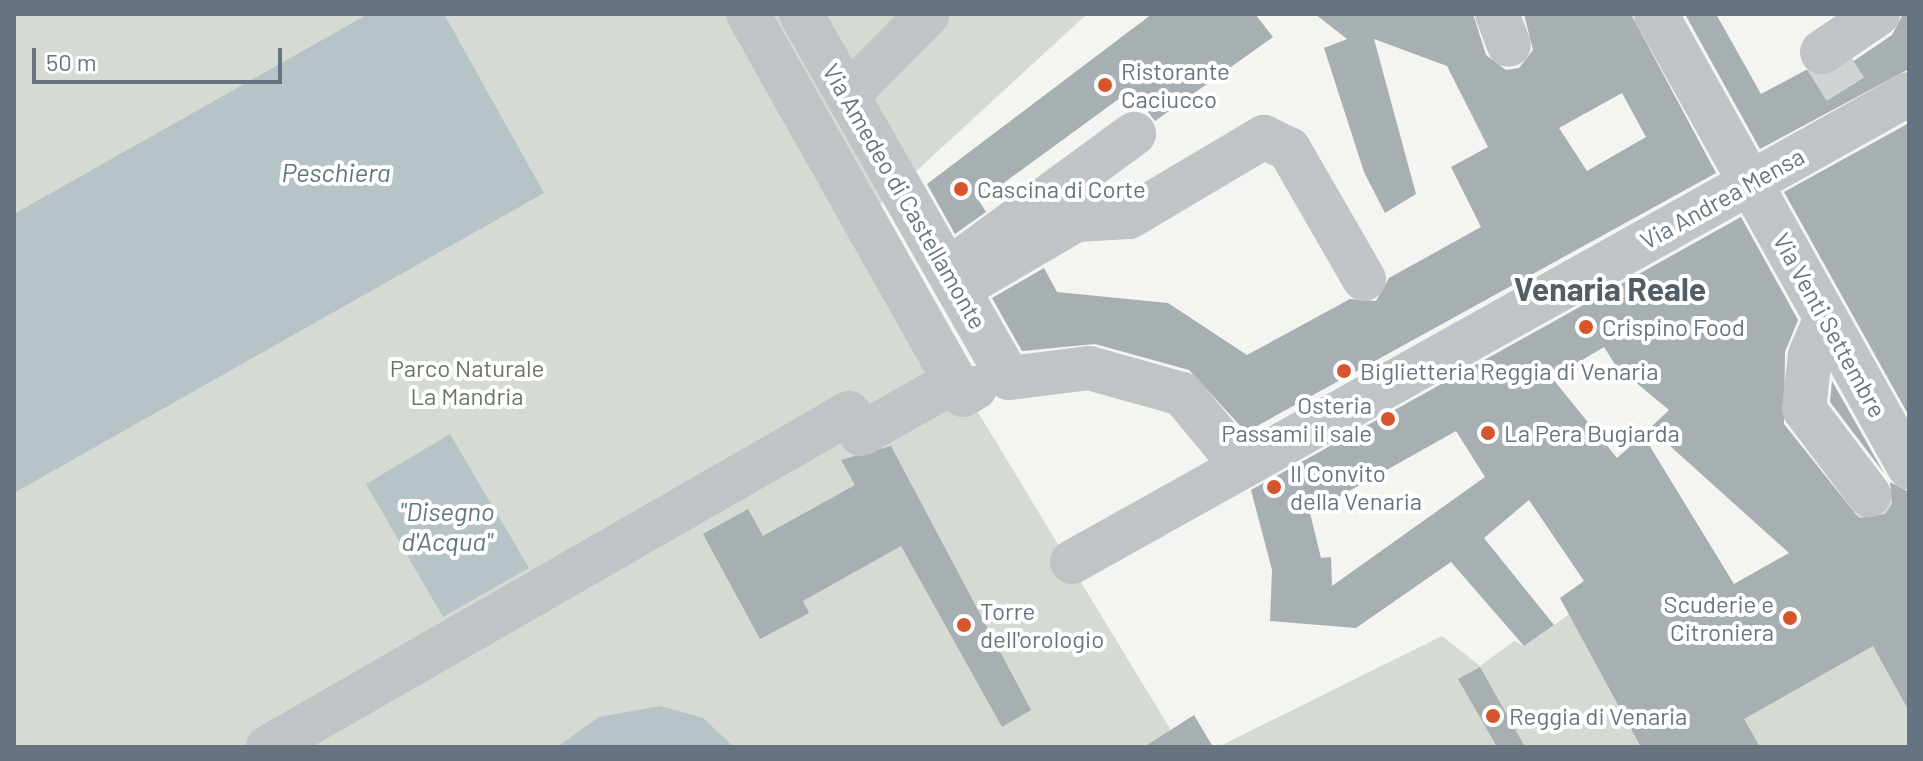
<!DOCTYPE html>
<style>
body{margin:0}
#map{position:relative;width:1923px;height:761px;overflow:hidden;background:#f4f4f1;font-family:Barlow,sans-serif}
div>[style]{position:absolute}
.green>*{inset:0;background:#d5dbd2}
.water>*{inset:0;background:#b7c3c7}
.building>*{inset:0;background:#a7afb3}
.minor-tunnel>*{height:44px;margin-top:-22px;transform-origin:0;background:repeating-linear-gradient(90deg,#d0d4d5 0 44px,transparent 0 66px)}
.minor>*{height:44px;margin:-22px;padding:0 22px;transform-origin:22px;border-radius:22px;background:#c0c4c7}
.dots>*{width:22px;height:22px;translate:-50% -50%;box-sizing:border-box;border:4px solid #fff;border-radius:50%}
span{translate:-50% -50%;white-space:nowrap;text-align:center;line-height:1.15;-webkit-text-stroke:8px #fff;paint-order:stroke}
.poi-label{font-size:24px;color:#657480}
.left{translate:0 -50%;text-align:left}
.right{translate:-100% -50%;text-align:right}
.street-label{font-size:24px;color:#657480}
.park-label{font-size:24px;color:#687764}
.water-label{font-size:26px;color:#61767d;font-style:italic}
.district-label{font-size:32px;color:#535d65;font-weight:700}
.frame{position:absolute;inset:0;border:16px solid #657480;pointer-events:none}
.scale{position:absolute;left:32px;top:48px;width:250px;height:36px;box-sizing:border-box;border:4px solid #657480;border-top:0;padding-left:10px;font-size:24px;line-height:28px;white-space:nowrap;color:#657480;-webkit-text-stroke:6px #fff;paint-order:stroke}
</style>
<div id="map">
<div class="green">
<div style="clip-path:polygon(14px 14px,1087px 14px,862px 221px,1181px 747px,14px 747px)"></div>
<div style="clip-path:polygon(1906px 486px,1909px 747px,1218px 747px,1442px 636px,1480px 666px,1514px 641px,1524px 646px,1597px 595px,1684px 613px)"></div>
</div>
<div class="water">
<div style="clip-path:polygon(368px 14px,444px 14px,544px 193px,14px 493px,14px 214px)"></div>
<div style="clip-path:polygon(450px 434px,529px 568px,443px 617px,366px 484px)"></div>
<div style="clip-path:polygon(660px 706px,703px 718px,734px 747px,557px 747px,599px 717px)"></div>
</div>
<div class="building">
<div style="clip-path:polygon(1152px 14px,1255px 14px,1273px 37px,1155px 121px,1131px 90px,979px 201px,986px 212px,955px 234px,927px 184px)"></div>
<div style="clip-path:polygon(evenodd,1315px 14px,1473px 14px,1486px 55px,1506px 70px,1519px 68px,1533px 50px,1524px 14px,1631px 14px,1716px 173px,1246px 432px,1189px 370px,1095px 344px,1022px 351px,992px 298px,1044px 268px,1057px 292px,1168px 303px,1247px 355px,1350px 299px,1376px 301px,1389px 278px,1481px 227px,1451px 167px,1488px 147px,1447px 66px,1374px 39px,1416px 194px,1385px 213px,1364px 172px,1324px 48px,1347px 39px,1315px 14px,1622px 93px,1646px 137px,1587px 171px,1559px 128px,1622px 93px)"></div>
<div style="clip-path:polygon(1685px 14px,1716px 14px,1761px 94px,1806px 70px,1836px 73px,1892px 35px,1903px 14px,1909px 14px,1909px 69px,1760px 149px)"></div>
<div style="clip-path:polygon(1909px 123px,1909px 416px,1784px 192px)"></div>
<div style="clip-path:polygon(evenodd,1741px 217px,1798px 320px,1785px 352px,1784px 424px,1859px 518px,1885px 514px,1892px 504px,1890px 482px,1909px 492px,1909px 711px,1873px 646px,1744px 719px,1760px 747px,1641px 747px,1560px 598px,1584px 581px,1529px 500px,1484px 538px,1554px 625px,1524px 646px,1451px 562px,1356px 628px,1270px 621px,1272px 570px,1251px 490px,1741px 217px,1604px 347px,1616px 366px,1669px 410px,1650px 428px,1789px 553px,1734px 584px,1643px 435px,1617px 458px,1552px 378px,1604px 347px,1741px 217px,1456px 431px,1485px 477px,1332px 586px,1331px 557px,1321px 558px,1310px 513px,1456px 431px)"></div>
<div style="clip-path:polygon(1832px 381px,1884px 473px,1830px 402px)"></div>
<div style="clip-path:polygon(891px 446px,1031px 710px,1002px 727px,901px 546px,803px 601px,809px 613px,760px 639px,703px 534px,748px 509px,763px 536px,855px 485px,841px 460px)"></div>
<div style="clip-path:polygon(1480px 667px,1525px 747px,1497px 747px,1458px 679px)"></div>
<div style="clip-path:polygon(1194px 715px,1213px 747px,1144px 747px)"></div>
</div>
<div class="minor-tunnel">
<div style="left:1822px;top:52px;width:79px;rotate:57.9deg"></div>
</div>
<div class="minor">
<div style="left:748px;top:14px;width:437px;rotate:60.6deg"></div>
<div style="left:963px;top:395px;width:14px;rotate:-30deg"></div>
<div style="left:801px;top:14px;width:419px;rotate:60.3deg"></div>
<div style="left:1009px;top:378px;width:81px;rotate:-7.1deg"></div>
<div style="left:1089px;top:368px;width:97px;rotate:15.6deg"></div>
<div style="left:1182px;top:394px;width:92px;rotate:50.3deg"></div>
<div style="left:1497px;top:14px;width:33px;rotate:69deg"></div>
<div style="left:1656px;top:14px;width:519px;rotate:60.82deg"></div>
<div style="left:1822px;top:52px;width:68px;rotate:-34.2deg"></div>
<div style="left:847px;top:96px;width:115px;rotate:-45.4deg"></div>
<div style="left:959px;top:262px;width:217px;rotate:-36.2deg"></div>
<div style="left:958px;top:289px;width:137px;rotate:-30.3deg"></div>
<div style="left:1076px;top:220px;width:53px;rotate:-3.2deg"></div>
<div style="left:1129px;top:217px;width:157px;rotate:-30.7deg"></div>
<div style="left:1264px;top:137px;width:28px;rotate:26deg"></div>
<div style="left:1289px;top:149px;width:150px;rotate:60deg"></div>
<div style="left:1826px;top:318px;width:40px;rotate:113.4deg"></div>
<div style="left:1810px;top:355px;width:54px;rotate:96.3deg"></div>
<div style="left:1804px;top:409px;width:108px;rotate:52.9deg"></div>
<div style="left:1072px;top:562px;width:959px;rotate:-29.21deg"></div>
<div style="left:268px;top:747px;width:670px;rotate:-29.89deg"></div>
<div style="left:849px;top:413px;width:24px;rotate:60deg"></div>
<div style="left:861px;top:434px;width:108px;rotate:-29.4deg"></div>
</div>
<div class="dots">
<div style="left:1105px;top:85px;background:#d7552e"></div>
<div style="left:961px;top:189px;background:#d7552e"></div>
<div style="left:1586px;top:327px;background:#d7552e"></div>
<div style="left:1344px;top:371px;background:#d7552e"></div>
<div style="left:1388px;top:419px;background:#d7552e"></div>
<div style="left:1488px;top:433px;background:#d7552e"></div>
<div style="left:1274px;top:487px;background:#d7552e"></div>
<div style="left:1790px;top:618px;background:#d7552e"></div>
<div style="left:964px;top:625px;background:#d7552e"></div>
<div style="left:1493px;top:716px;background:#d7552e"></div>
</div>
<div class="poi-label">
<span class="left" style="left:1121px;top:85px">Ristorante<br>Caciucco</span>
<span class="left" style="left:977px;top:189px">Cascina di Corte</span>
<span class="left" style="left:1602px;top:327px">Crispino Food</span>
<span class="left" style="left:1360px;top:371px">Biglietteria Reggia di Venaria</span>
<span class="right" style="left:1372px;top:419px">Osteria<br>Passami il sale</span>
<span class="left" style="left:1504px;top:433px">La Pera Bugiarda</span>
<span class="left" style="left:1290px;top:487px">Il Convito<br>della Venaria</span>
<span class="right" style="left:1774px;top:618px">Scuderie e<br>Citroniera</span>
<span class="left" style="left:980px;top:625px">Torre<br>dell'orologio</span>
<span class="left" style="left:1509px;top:716px">Reggia di Venaria</span>
</div>
<div class="street-label">
<span style="left:905px;top:196px;rotate:60deg">Via Amedeo di Castellamonte</span>
<span style="left:1722px;top:198px;rotate:-29deg">Via Andrea Mensa</span>
<span style="left:1830px;top:325px;rotate:61deg">Via Venti Settembre</span>
</div>
<div class="park-label">
<span style="left:467px;top:382px">Parco Naturale<br>La Mandria</span>
</div>
<div class="water-label">
<span style="left:336px;top:172px">Peschiera</span>
<span style="left:447px;top:526px">"Disegno<br>d'Acqua"</span>
</div>
<div class="district-label">
<span style="left:1610px;top:288px">Venaria Reale</span>
</div>
<div class="frame"></div>
<div class="scale">50 m</div>
</div>
